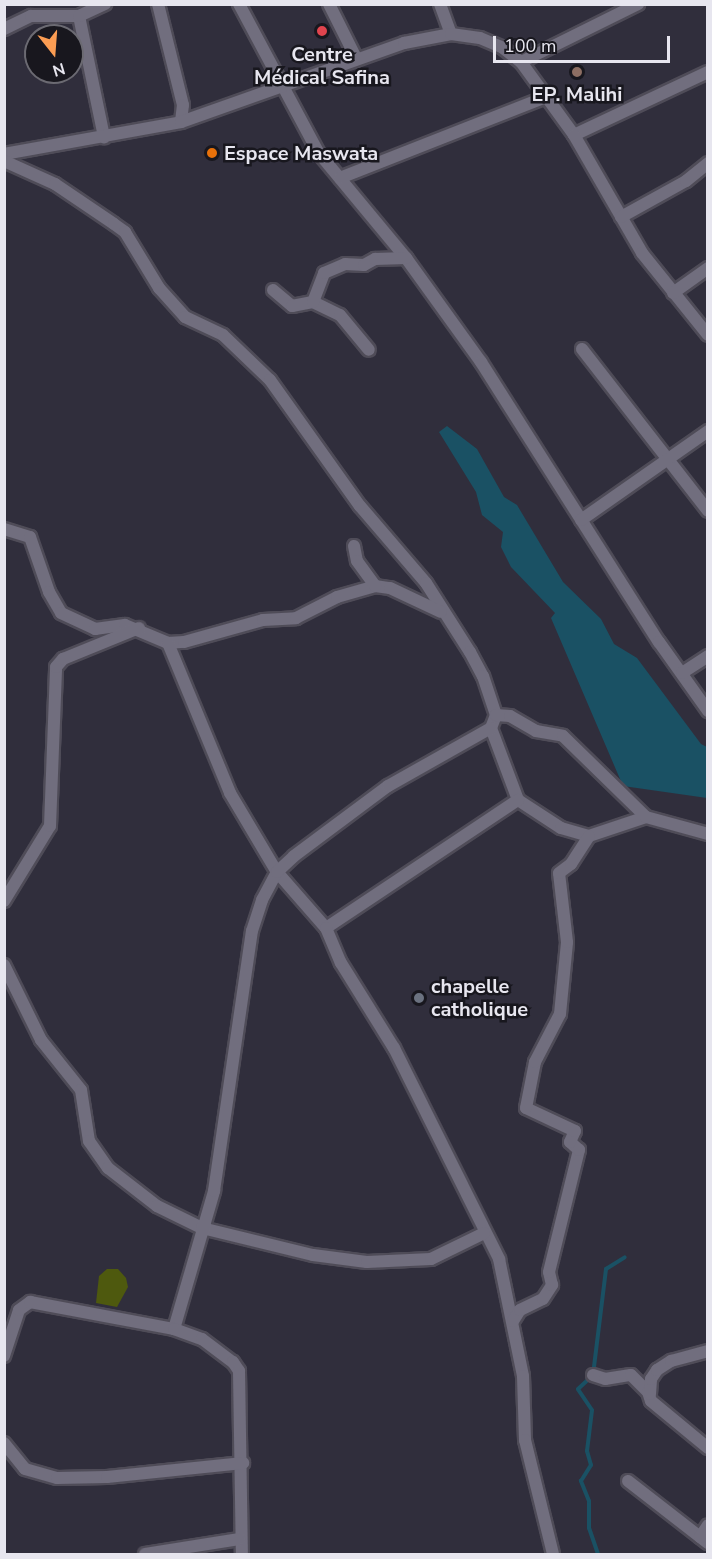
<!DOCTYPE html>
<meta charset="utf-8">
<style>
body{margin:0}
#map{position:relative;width:712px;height:1559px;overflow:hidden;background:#302e3c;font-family:"Nunito Sans",sans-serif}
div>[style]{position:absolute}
.green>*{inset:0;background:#4e590e}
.water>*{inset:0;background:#1a5164}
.stream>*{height:4px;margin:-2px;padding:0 2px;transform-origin:2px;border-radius:2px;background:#1a5164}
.roads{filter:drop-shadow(2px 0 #4f4c58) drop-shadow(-2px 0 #4f4c58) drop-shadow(0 2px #4f4c58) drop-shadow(0 -2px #4f4c58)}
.minor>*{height:12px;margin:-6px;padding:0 6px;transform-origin:6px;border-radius:6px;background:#716e7e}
.dots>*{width:16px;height:16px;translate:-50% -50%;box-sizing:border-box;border:3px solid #18171e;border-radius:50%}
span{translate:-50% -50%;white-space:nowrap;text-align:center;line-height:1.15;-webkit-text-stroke:5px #18171e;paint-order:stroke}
.poi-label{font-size:20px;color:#e7e6ef;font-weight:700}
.left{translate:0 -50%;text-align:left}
.frame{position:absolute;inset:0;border:6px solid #e7e6ef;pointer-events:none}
.north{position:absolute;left:24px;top:24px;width:60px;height:60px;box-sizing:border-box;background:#18171e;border:2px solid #6b6a72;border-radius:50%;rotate:163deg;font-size:16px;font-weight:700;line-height:24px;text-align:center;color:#e7e6ef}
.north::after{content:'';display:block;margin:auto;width:21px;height:27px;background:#fc9d53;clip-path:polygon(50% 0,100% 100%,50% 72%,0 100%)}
.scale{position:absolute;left:493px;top:36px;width:177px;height:27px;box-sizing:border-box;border:3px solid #e7e6ef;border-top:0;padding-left:8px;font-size:18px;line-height:21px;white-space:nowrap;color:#e7e6ef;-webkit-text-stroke:4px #18171e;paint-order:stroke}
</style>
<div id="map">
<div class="green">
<div style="clip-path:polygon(107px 1269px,118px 1269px,126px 1278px,128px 1287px,117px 1307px,96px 1303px,99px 1276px)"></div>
</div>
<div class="water">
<div style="clip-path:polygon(447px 426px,477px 449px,504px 497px,517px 505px,563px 582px,601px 619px,614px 644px,637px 658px,701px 744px,707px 747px,707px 798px,623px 786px,551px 618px,555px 613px,511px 567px,501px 547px,503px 532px,482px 515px,476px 492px,439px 432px)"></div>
</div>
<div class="stream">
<div style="left:598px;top:1554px;width:28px;rotate:-109deg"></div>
<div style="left:589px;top:1528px;width:27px;rotate:-90deg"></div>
<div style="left:589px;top:1501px;width:22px;rotate:-112deg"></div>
<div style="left:581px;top:1481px;width:19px;rotate:-58deg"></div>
<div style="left:591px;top:1465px;width:15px;rotate:-106deg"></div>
<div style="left:587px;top:1451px;width:41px;rotate:-83deg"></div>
<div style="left:592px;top:1410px;width:25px;rotate:-124deg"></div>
<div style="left:578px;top:1389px;width:21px;rotate:-43deg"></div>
<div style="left:593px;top:1375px;width:107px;rotate:-83deg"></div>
<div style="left:606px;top:1269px;width:22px;rotate:-32deg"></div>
</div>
<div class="roads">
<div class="minor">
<div style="left:158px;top:4px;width:104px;rotate:76.1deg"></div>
<div style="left:183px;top:105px;width:17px;rotate:97deg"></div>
<div style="left:239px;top:4px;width:168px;rotate:61.9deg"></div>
<div style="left:318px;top:152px;width:138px;rotate:50.3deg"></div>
<div style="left:406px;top:258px;width:128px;rotate:54.2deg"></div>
<div style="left:481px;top:362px;width:332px;rotate:57.6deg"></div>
<div style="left:659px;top:642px;width:85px;rotate:54.6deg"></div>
<div style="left:329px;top:4px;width:60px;rotate:63.4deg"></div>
<div style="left:440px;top:4px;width:32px;rotate:70deg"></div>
<div style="left:79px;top:16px;width:124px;rotate:78.3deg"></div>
<div style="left:4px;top:29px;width:30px;rotate:-26deg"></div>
<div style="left:31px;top:16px;width:48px"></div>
<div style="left:79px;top:16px;width:29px;rotate:-25deg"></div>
<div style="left:521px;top:62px;width:131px;rotate:-26.4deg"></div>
<div style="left:574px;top:135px;width:148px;rotate:-25.2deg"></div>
<div style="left:4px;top:154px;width:180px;rotate:-10.2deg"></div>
<div style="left:181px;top:122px;width:237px;rotate:-19.5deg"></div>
<div style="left:404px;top:43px;width:48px;rotate:-10.8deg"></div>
<div style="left:451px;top:34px;width:29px;rotate:8deg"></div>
<div style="left:480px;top:38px;width:25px;rotate:23deg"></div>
<div style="left:503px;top:48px;width:23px;rotate:38deg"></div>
<div style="left:521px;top:62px;width:90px;rotate:54deg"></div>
<div style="left:574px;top:135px;width:136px;rotate:60deg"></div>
<div style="left:642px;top:253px;width:105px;rotate:51.2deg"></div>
<div style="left:4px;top:161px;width:56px;rotate:24.3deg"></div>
<div style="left:55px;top:184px;width:71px;rotate:34.1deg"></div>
<div style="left:114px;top:224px;width:14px;rotate:36deg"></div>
<div style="left:125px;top:232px;width:66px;rotate:58.7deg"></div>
<div style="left:159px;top:288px;width:39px;rotate:48deg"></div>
<div style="left:185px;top:317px;width:42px;rotate:25.3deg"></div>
<div style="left:223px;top:335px;width:65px;rotate:43.8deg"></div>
<div style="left:270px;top:380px;width:155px;rotate:54.5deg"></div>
<div style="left:360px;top:506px;width:101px;rotate:49.4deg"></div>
<div style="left:426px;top:583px;width:82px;rotate:57.5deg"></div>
<div style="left:470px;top:652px;width:27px;rotate:62deg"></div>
<div style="left:483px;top:676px;width:41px;rotate:71.6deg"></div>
<div style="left:496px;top:715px;width:14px;rotate:111deg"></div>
<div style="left:491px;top:728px;width:77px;rotate:69.4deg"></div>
<div style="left:518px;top:800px;width:51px;rotate:33.1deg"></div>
<div style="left:561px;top:828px;width:29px;rotate:16deg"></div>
<div style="left:589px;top:836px;width:60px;rotate:-18.4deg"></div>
<div style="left:646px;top:817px;width:64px;rotate:15.3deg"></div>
<div style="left:340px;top:178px;width:221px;rotate:-21.5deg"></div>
<div style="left:621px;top:217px;width:74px;rotate:-29deg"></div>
<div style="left:686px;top:181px;width:28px;rotate:-39deg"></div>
<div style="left:273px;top:290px;width:25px;rotate:40deg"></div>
<div style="left:292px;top:306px;width:21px;rotate:-11deg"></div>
<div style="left:313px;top:302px;width:30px;rotate:26deg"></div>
<div style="left:340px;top:315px;width:45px;rotate:50.4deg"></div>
<div style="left:673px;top:293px;width:43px;rotate:-35.5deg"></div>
<div style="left:313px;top:302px;width:31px;rotate:-69deg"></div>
<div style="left:324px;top:273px;width:23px;rotate:-23deg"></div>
<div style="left:345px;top:264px;width:19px;rotate:3deg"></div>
<div style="left:364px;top:265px;width:13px;rotate:-29deg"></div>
<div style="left:375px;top:259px;width:31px;rotate:-2deg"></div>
<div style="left:582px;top:349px;width:205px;rotate:52.1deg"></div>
<div style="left:581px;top:520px;width:155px;rotate:-35deg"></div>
<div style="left:4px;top:529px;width:27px;rotate:17deg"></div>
<div style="left:30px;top:537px;width:58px;rotate:70.9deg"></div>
<div style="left:49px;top:592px;width:24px;rotate:60deg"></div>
<div style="left:61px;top:613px;width:38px;rotate:25deg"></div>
<div style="left:95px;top:629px;width:30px;rotate:-8deg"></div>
<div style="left:125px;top:625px;width:47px;rotate:22.7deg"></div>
<div style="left:168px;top:643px;width:16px;rotate:-4deg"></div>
<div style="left:184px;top:642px;width:82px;rotate:-15.6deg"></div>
<div style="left:263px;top:620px;width:33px;rotate:-3deg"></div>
<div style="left:296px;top:618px;width:46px;rotate:-27.1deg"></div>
<div style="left:337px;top:597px;width:40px;rotate:-16deg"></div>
<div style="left:375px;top:586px;width:15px;rotate:8deg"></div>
<div style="left:390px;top:588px;width:56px;rotate:25.2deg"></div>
<div style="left:354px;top:546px;width:15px;rotate:79deg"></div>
<div style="left:357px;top:561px;width:31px;rotate:54deg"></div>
<div style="left:168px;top:643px;width:162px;rotate:67.5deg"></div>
<div style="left:230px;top:793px;width:92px;rotate:59.3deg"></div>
<div style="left:277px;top:872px;width:74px;rotate:48.8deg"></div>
<div style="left:326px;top:928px;width:231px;rotate:-33.7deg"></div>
<div style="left:682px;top:673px;width:31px;rotate:-33deg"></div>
<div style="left:496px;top:715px;width:14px;rotate:4deg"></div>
<div style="left:510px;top:716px;width:30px;rotate:30deg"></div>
<div style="left:536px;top:731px;width:27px;rotate:10deg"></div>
<div style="left:563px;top:736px;width:116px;rotate:44.3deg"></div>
<div style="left:4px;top:901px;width:88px;rotate:-58.5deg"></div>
<div style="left:50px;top:826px;width:159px;rotate:-87.8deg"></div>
<div style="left:56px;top:667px;width:11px;rotate:-49deg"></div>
<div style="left:63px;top:659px;width:82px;rotate:-22.2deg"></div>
<div style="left:326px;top:928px;width:38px;rotate:67deg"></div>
<div style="left:341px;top:963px;width:100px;rotate:58.1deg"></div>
<div style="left:394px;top:1048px;width:236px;rotate:63.5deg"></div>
<div style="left:499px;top:1259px;width:119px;rotate:78.4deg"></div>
<div style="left:523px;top:1376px;width:64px;rotate:88.2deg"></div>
<div style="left:525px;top:1440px;width:117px;rotate:76.2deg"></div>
<div style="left:4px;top:965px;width:84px;rotate:63.7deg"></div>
<div style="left:41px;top:1040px;width:64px;rotate:51.3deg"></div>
<div style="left:81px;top:1090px;width:52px;rotate:81.1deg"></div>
<div style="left:89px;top:1141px;width:33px;rotate:55deg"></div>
<div style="left:108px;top:1168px;width:62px;rotate:37.8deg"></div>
<div style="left:157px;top:1206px;width:50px;rotate:26.1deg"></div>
<div style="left:202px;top:1228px;width:114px;rotate:13.7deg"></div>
<div style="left:313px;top:1255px;width:54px;rotate:7.4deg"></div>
<div style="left:367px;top:1262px;width:64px;rotate:-2.7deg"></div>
<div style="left:431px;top:1259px;width:59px;rotate:-26.1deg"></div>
<div style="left:513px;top:1321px;width:13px;rotate:-58deg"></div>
<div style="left:520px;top:1310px;width:25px;rotate:-26deg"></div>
<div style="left:543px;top:1299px;width:17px;rotate:-57deg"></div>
<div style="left:552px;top:1285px;width:13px;rotate:-103deg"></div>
<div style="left:549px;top:1272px;width:126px;rotate:-76.2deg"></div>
<div style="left:579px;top:1150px;width:12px;rotate:-138deg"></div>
<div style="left:570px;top:1142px;width:12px;rotate:-66deg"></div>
<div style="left:575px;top:1131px;width:54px;rotate:-154.9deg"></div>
<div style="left:526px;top:1108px;width:47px;rotate:-78.9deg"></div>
<div style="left:535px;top:1062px;width:54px;rotate:-62.5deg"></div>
<div style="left:560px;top:1014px;width:72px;rotate:-84.4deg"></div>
<div style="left:567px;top:942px;width:69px;rotate:-96.6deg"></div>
<div style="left:559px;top:873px;width:15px;rotate:-37deg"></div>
<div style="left:571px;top:864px;width:33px;rotate:-57deg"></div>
<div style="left:174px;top:1329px;width:144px;rotate:-73.8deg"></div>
<div style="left:214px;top:1191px;width:263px;rotate:-81.7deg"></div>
<div style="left:252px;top:931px;width:33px;rotate:-72deg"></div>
<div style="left:262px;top:900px;width:32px;rotate:-62deg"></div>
<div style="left:277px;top:872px;width:23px;rotate:-43deg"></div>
<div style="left:294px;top:856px;width:117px;rotate:-36.7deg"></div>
<div style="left:388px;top:786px;width:118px;rotate:-29.4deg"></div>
<div style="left:4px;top:1356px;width:48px;rotate:-71.9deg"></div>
<div style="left:19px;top:1310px;width:14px;rotate:-36deg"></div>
<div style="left:30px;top:1302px;width:147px;rotate:10.6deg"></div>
<div style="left:174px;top:1329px;width:30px;rotate:20deg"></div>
<div style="left:202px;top:1339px;width:39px;rotate:37deg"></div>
<div style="left:233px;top:1362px;width:11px;rotate:56deg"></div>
<div style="left:239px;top:1371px;width:183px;rotate:89.1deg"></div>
<div style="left:593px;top:1375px;width:13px;rotate:18deg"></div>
<div style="left:605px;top:1379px;width:26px;rotate:-9deg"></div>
<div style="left:631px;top:1375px;width:24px;rotate:45deg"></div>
<div style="left:648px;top:1392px;width:9px;rotate:72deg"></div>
<div style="left:651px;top:1401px;width:74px;rotate:39.5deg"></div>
<div style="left:650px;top:1394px;width:15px;rotate:-86deg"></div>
<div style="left:651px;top:1379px;width:11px;rotate:-56deg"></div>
<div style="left:657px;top:1370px;width:17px;rotate:-33deg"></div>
<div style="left:671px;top:1361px;width:38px;rotate:-15deg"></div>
<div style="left:4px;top:1443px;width:33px;rotate:51deg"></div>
<div style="left:25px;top:1469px;width:33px;rotate:16deg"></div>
<div style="left:57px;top:1478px;width:50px;rotate:-1.1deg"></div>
<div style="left:107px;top:1477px;width:137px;rotate:-5.9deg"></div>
<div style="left:628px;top:1481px;width:101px;rotate:37.8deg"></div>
<div style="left:700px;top:1537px;width:14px;rotate:-56deg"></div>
<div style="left:145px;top:1554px;width:96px;rotate:-9deg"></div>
</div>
</div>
<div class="dots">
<div style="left:322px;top:31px;background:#e0444e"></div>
<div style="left:577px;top:72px;background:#8d6e63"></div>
<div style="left:212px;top:153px;background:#e8710a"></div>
<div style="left:419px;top:998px;background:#6b7280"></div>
</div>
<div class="poi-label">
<span style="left:322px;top:66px">Centre<br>Médical Safina</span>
<span style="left:577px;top:94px">EP. Malihi</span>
<span class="left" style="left:224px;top:153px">Espace Maswata</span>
<span class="left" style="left:431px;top:998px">chapelle<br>catholique</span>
</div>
<div class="frame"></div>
<div class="north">N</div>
<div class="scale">100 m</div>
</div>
